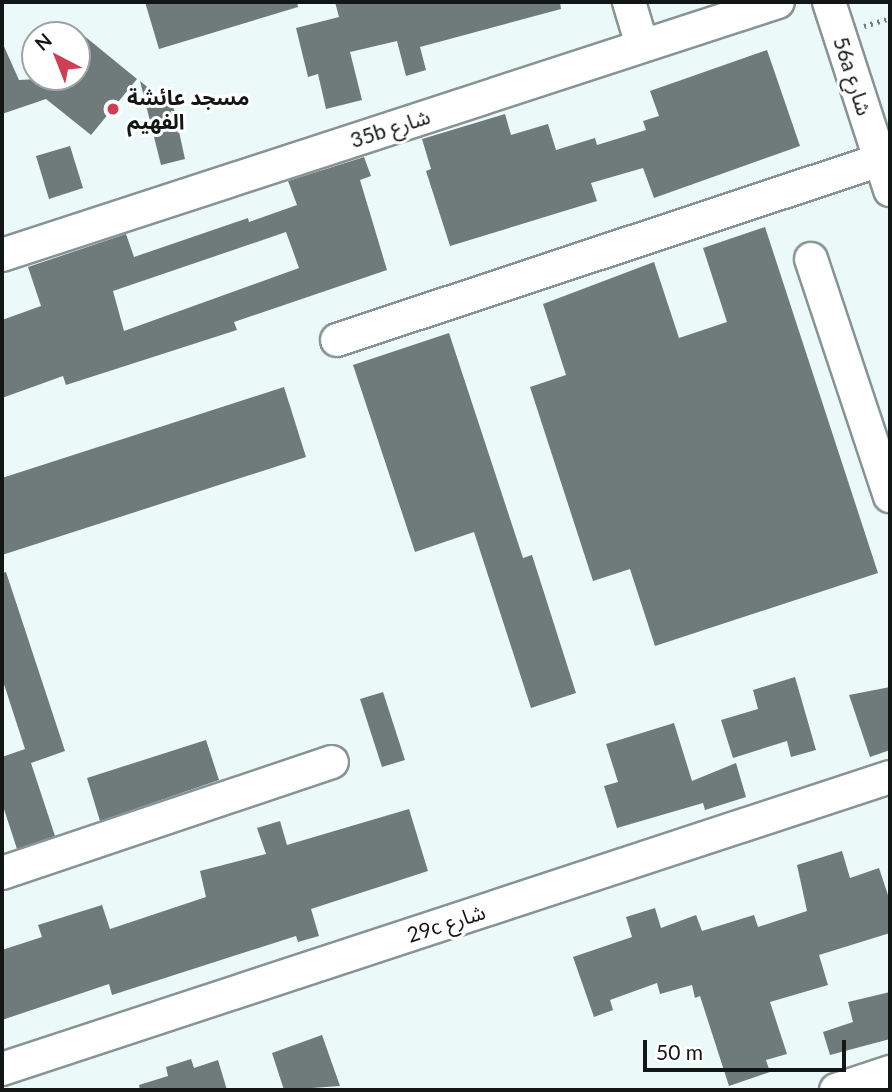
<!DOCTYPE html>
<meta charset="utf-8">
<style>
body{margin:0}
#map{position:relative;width:892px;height:1092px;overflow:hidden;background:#ebfaf8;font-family:Lato,"Noto Sans Arabic",sans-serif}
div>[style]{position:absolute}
.building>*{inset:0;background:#6e7b7a}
.path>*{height:4.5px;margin-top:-2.25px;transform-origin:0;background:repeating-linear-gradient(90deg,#747d7c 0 2px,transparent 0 7px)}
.roads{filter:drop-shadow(2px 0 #879493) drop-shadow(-2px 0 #879493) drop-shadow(0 2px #879493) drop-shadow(0 -2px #879493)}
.minor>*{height:32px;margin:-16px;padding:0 16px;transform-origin:16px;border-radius:16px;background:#fff}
.dots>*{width:19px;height:19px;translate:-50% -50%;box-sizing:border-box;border:4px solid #fff;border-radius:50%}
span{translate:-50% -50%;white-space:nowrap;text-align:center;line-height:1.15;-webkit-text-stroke:6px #fff;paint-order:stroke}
.street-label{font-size:21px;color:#121716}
.poi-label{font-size:21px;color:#121716;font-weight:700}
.left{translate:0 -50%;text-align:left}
.frame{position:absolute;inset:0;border:4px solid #121716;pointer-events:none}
.north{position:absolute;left:21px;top:21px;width:70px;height:70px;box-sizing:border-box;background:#fff;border:2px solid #a0a2a2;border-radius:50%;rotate:318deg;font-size:19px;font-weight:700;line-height:28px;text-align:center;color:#121716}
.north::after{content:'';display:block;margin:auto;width:24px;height:32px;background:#ce3e54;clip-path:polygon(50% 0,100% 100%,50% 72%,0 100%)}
.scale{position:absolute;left:643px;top:1040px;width:203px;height:32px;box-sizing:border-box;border:4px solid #121716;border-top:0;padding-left:9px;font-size:21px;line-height:24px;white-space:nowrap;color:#121716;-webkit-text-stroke:5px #fff;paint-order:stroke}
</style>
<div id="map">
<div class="building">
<div style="clip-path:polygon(145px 2px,297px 2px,298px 7px,159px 49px)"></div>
<div style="clip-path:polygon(335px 2px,560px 2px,561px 9px,420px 47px,426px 70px,406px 76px,397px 41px,350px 52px,362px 100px,326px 109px,318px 74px,308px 77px,296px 28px,339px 17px)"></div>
<div style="clip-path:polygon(77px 30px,137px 79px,91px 135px,46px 99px,2px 114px,2px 42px,19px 80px,77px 77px)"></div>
<div style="clip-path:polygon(767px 50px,800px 146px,654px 198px,643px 168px,591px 183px,597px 201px,450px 246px,426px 171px,431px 169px,422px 139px,505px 114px,511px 135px,548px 124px,556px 150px,595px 138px,597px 145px,646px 130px,643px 121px,659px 116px,650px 91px)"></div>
<div style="clip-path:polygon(140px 81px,174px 109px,185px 159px,161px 165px)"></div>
<div style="clip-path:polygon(70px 146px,83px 188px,49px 199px,36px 156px)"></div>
<div style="clip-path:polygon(evenodd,364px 157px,371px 176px,360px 180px,387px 270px,234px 322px,237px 330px,66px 385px,63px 376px,2px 398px,2px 320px,41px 306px,28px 267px,126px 234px,134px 257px,248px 218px,249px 222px,297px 205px,288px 181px,364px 157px,286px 232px,299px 268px,124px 331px,113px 291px,286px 232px)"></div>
<div style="clip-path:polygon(765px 227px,878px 573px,655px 646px,630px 569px,593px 581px,530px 387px,566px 375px,543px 304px,654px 262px,679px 338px,727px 322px,703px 248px)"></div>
<div style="clip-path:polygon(449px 333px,523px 558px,532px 555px,576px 693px,531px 708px,474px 532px,415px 552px,353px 365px)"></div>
<div style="clip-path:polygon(284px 387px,306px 457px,2px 555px,2px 478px)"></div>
<div style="clip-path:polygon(6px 572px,65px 751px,31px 763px,55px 836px,17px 849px,2px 803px,2px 757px,25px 749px,2px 678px,2px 573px)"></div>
<div style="clip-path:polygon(795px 677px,816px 750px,791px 757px,787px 741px,733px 758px,721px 720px,758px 709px,753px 690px)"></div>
<div style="clip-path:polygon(890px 687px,890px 750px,870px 757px,849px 695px)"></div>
<div style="clip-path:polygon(383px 692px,405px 760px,382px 767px,360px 699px)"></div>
<div style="clip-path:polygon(674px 723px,692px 781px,736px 763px,746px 797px,705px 810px,703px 803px,617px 828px,604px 786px,618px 782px,606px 744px)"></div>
<div style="clip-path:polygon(206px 740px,219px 780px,100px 821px,87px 778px)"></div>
<div style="clip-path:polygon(409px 809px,428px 871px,311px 909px,319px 936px,298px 942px,296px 936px,112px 995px,109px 984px,2px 1020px,2px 950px,42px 937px,38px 925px,102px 905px,110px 929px,206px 897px,200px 871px,266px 854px,257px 828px,280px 821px,287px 845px)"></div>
<div style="clip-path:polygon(842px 851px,850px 878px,879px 868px,890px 901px,890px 933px,819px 955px,828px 985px,770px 1002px,787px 1054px,766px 1060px,770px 1072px,729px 1086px,700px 996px,695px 998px,692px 985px,660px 994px,657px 983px,610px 1000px,613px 1010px,594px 1017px,573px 957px,632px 937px,626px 917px,655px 908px,661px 928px,696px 915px,702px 931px,754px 915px,758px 927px,807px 911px,797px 865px)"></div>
<div style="clip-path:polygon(890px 992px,890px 1039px,830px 1055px,823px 1032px,853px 1022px,848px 1002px)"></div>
<div style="clip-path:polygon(322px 1035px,340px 1086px,284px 1090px,272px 1053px)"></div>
<div style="clip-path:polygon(191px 1059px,194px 1068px,218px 1060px,227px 1090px,140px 1090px,139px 1085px,168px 1076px,166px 1067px)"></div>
</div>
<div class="path">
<div style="left:864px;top:26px;width:27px;rotate:-17deg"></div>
</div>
<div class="roads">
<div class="minor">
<div style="left:629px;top:2px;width:45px;rotate:73.2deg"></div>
<div style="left:829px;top:2px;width:198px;rotate:72deg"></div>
<div style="left:2px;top:255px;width:816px;rotate:-18.06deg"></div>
<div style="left:811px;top:259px;width:250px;rotate:71.6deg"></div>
<div style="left:337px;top:340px;width:572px;rotate:-18.34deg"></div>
<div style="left:2px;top:873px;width:348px;rotate:-18.6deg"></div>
<div style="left:2px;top:1069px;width:935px;rotate:-18.2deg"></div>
<div style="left:836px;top:1090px;width:57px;rotate:-18.4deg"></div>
</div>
</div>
<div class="dots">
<div style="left:113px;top:109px;background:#ce3e54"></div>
</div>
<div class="street-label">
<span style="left:853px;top:76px;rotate:72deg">56a شارع</span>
<span style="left:390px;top:128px;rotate:-18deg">35b شارع</span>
<span style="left:446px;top:923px;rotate:-18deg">29c شارع</span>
</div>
<div class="poi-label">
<span class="left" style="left:127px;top:109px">مسجد عائشة<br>الفهيم</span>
</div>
<div class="frame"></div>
<div class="north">N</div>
<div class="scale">50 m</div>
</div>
